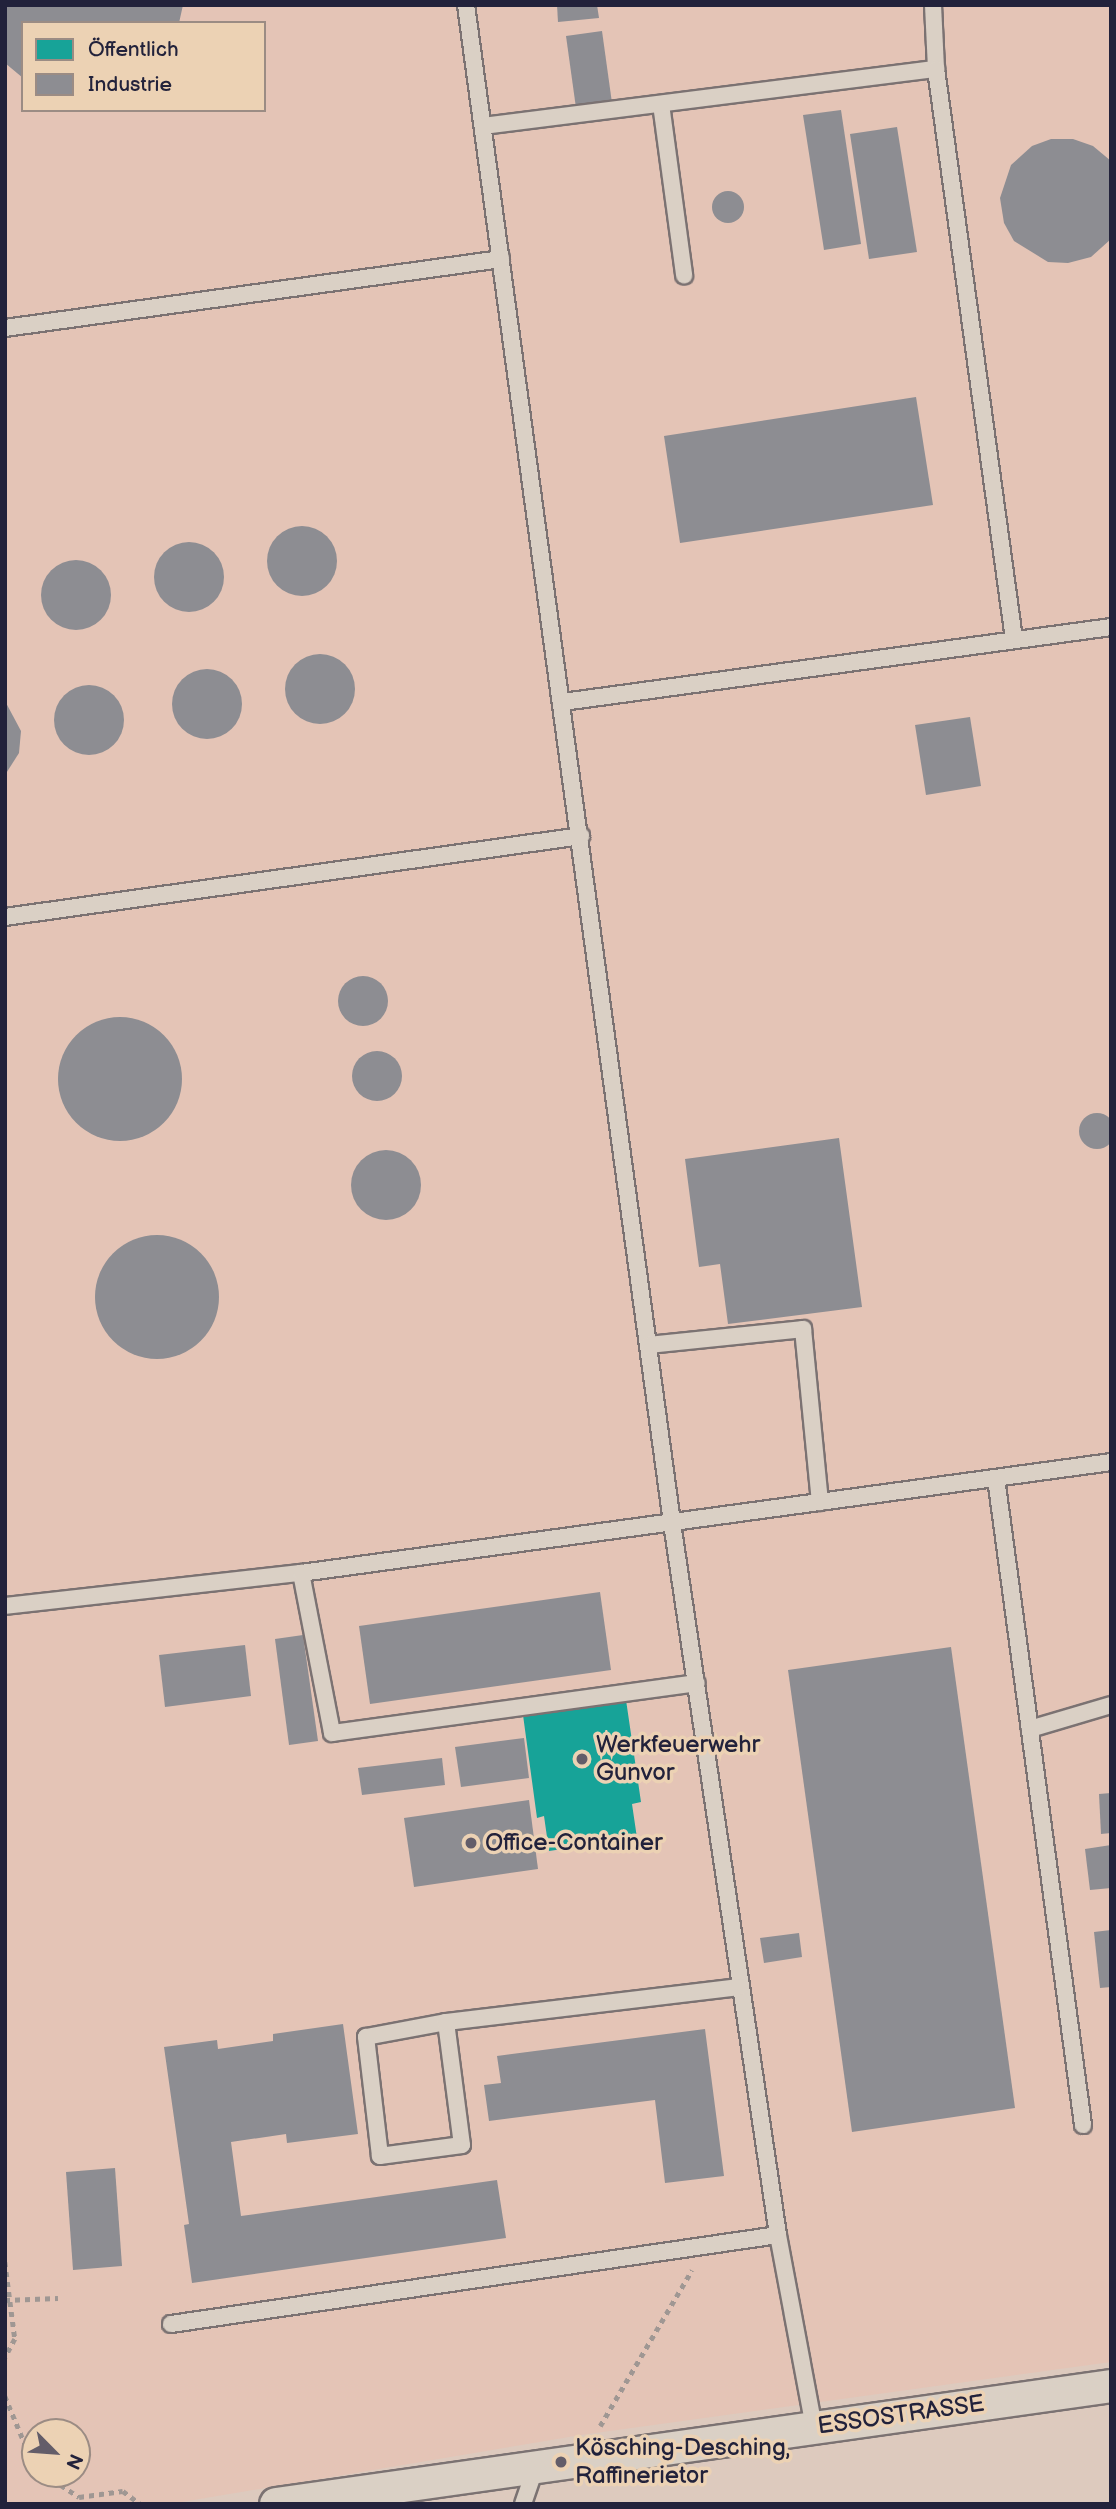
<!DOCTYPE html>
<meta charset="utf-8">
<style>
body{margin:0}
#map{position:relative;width:1116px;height:2509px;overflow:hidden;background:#ddcabe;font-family:"Balsamiq Sans",sans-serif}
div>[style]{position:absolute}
.built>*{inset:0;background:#e4c4b6}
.public>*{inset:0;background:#17a398}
.industry>*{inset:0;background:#8d8d92}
.round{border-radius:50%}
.path>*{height:4.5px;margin-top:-2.25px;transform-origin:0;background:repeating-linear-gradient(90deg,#9f9793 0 5px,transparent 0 10px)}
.roads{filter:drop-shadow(2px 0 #7b7272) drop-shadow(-2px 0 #7b7272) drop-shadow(0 2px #7b7272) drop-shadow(0 -2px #7b7272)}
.service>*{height:16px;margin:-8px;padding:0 8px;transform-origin:8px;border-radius:8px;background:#dad0c5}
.minor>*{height:32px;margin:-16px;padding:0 16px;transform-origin:16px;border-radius:16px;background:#dad0c5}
.dots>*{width:19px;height:19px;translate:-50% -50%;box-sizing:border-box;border:4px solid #ecd2b4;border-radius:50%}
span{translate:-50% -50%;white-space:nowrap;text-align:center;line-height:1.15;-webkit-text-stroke:7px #ecd2b4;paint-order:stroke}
.poi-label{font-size:24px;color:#22223b}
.left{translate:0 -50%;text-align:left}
.street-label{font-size:24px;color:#22223b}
.frame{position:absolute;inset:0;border:7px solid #22223b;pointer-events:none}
.legend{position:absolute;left:21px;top:21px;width:245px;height:91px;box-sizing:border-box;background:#ecd2b4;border:2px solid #9b8c84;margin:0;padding:9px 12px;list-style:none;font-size:21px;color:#22223b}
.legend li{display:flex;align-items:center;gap:14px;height:35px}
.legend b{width:35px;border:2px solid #9b8c84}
.north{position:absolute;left:21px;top:2418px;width:70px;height:70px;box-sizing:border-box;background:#ecd2b4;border:2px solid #9b8c84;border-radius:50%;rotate:115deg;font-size:19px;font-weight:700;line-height:28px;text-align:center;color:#22223b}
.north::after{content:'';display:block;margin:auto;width:24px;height:32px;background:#635d69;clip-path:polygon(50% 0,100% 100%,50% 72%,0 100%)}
</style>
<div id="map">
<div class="built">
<div style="clip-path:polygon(evenodd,5px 5px,1111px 5px,1111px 2362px,581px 2435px,170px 2504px,5px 2504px,5px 5px,23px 23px,264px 23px,264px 110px,23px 110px,23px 23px,5px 5px,35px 2432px,77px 2432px,77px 2474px,35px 2474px,35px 2432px)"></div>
</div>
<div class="public">
<div style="clip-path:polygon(626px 1700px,641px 1802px,632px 1804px,637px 1838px,549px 1851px,544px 1816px,537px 1818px,523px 1715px)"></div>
</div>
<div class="industry">
<div style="clip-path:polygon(5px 5px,183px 5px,179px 23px,23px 23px,23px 78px,5px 63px)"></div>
<div style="clip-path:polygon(557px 5px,597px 5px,599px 18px,558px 22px)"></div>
<div style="clip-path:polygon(602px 31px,612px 103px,576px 108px,566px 36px)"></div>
<div style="clip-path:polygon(841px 110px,861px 244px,824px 250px,803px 115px)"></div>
<div style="clip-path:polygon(897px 127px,917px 252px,869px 259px,850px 134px)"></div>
<div style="clip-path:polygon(1051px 139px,1073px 139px,1093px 146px,1111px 161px,1111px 239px,1091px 257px,1068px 263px,1048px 262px,1014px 241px,1004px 223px,1000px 198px,1011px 165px,1032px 146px)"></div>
<div class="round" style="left:712px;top:191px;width:32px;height:32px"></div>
<div style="clip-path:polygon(916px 397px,933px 505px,680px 543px,664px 436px)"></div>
<div class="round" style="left:267px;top:526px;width:70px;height:70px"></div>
<div class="round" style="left:154px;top:542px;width:70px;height:70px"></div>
<div class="round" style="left:41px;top:560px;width:70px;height:70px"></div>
<div class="round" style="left:285px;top:654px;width:70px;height:70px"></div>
<div class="round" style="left:172px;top:669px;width:70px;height:70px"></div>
<div class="round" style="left:54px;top:685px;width:70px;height:70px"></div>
<div style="clip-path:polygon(5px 701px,21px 731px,19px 753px,5px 775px)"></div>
<div style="clip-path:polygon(970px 717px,981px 786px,926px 795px,915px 725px)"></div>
<div class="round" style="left:338px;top:976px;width:50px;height:50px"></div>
<div class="round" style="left:58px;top:1017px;width:124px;height:124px"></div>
<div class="round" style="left:352px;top:1051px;width:50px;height:50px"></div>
<div class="round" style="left:1079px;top:1113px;width:36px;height:36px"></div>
<div style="clip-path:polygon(839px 1138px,862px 1307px,728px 1324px,720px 1264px,699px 1267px,685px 1159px)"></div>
<div class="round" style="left:351px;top:1150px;width:70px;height:70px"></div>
<div class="round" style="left:95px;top:1235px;width:124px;height:124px"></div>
<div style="clip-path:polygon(600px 1592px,611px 1670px,370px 1704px,359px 1626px)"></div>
<div style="clip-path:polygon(303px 1635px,318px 1741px,289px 1745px,275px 1639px)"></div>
<div style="clip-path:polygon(245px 1645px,251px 1696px,165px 1707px,159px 1655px)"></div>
<div style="clip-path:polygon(951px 1647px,1015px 2108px,852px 2132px,788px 1670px)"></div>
<div style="clip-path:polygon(524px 1738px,529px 1778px,461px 1787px,455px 1747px)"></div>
<div style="clip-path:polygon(442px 1758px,445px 1785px,362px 1795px,358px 1768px)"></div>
<div style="clip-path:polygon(1111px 1793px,1111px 1833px,1101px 1834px,1099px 1794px)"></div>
<div style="clip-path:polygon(529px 1800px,538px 1869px,414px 1887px,404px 1818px)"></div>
<div style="clip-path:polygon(1111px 1845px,1111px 1888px,1090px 1890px,1085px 1849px)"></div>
<div style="clip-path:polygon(1111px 1930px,1111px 1987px,1100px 1988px,1094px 1932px)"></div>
<div style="clip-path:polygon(799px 1933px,802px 1957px,764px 1963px,760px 1938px)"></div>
<div style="clip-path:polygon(343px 2024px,358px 2134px,287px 2143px,286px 2134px,231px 2142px,241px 2216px,497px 2180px,506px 2238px,192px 2283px,184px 2225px,189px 2224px,164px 2047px,217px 2040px,218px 2049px,273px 2041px,273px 2034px)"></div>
<div style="clip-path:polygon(705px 2029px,724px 2176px,665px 2183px,655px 2100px,489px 2121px,484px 2085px,501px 2083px,497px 2056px)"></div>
<div style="clip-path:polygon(115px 2168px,122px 2266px,73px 2270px,66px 2172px)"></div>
</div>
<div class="path">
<div style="left:5px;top:2262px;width:78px;rotate:82.6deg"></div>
<div style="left:15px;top:2339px;width:21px;rotate:118deg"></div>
<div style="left:5px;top:2300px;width:53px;rotate:-2.2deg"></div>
<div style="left:5px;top:2396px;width:78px;rotate:67.4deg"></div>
<div style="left:600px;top:2426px;width:181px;rotate:-59.5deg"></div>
<div style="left:44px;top:2474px;width:42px;rotate:33.3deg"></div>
<div style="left:79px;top:2497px;width:44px;rotate:-7.8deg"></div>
<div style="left:123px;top:2491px;width:21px;rotate:37deg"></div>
</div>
<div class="roads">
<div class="service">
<div style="left:466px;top:5px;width:1532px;rotate:82.27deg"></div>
<div style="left:672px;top:1523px;width:720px;rotate:81.53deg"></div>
<div style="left:778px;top:2235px;width:195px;rotate:79.4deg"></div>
<div style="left:933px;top:5px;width:64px;rotate:87.3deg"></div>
<div style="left:661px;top:104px;width:173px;rotate:82.3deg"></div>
<div style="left:483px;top:126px;width:457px;rotate:-7.2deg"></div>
<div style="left:936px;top:69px;width:575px;rotate:82.21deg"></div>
<div style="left:5px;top:328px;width:501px;rotate:-7.92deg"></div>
<div style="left:563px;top:702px;width:553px;rotate:-7.79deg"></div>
<div style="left:5px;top:917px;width:582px;rotate:-8deg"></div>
<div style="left:649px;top:1345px;width:155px;rotate:-5.9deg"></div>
<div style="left:803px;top:1329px;width:174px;rotate:84.4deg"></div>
<div style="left:996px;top:1478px;width:653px;rotate:82.34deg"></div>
<div style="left:301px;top:1573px;width:163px;rotate:79deg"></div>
<div style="left:332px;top:1733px;width:368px;rotate:-7.8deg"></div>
<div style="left:5px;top:1606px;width:298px;rotate:-6.4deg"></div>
<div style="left:301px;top:1573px;width:818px;rotate:-7.8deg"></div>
<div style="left:1030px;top:1729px;width:84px;rotate:-16.5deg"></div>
<div style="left:446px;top:2022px;width:124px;rotate:82.6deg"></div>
<div style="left:462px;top:2145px;width:83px;rotate:172.4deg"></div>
<div style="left:380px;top:2156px;width:120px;rotate:-96.7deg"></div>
<div style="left:366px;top:2037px;width:81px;rotate:-10.6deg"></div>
<div style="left:446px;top:2022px;width:296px;rotate:-6.8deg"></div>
<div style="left:171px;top:2324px;width:613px;rotate:-8.34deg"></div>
<div style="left:523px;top:2504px;width:40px;rotate:-71.1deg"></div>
</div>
<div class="minor">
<div style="left:276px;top:2504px;width:843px;rotate:-8.04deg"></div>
</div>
</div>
<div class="dots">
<div style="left:582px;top:1759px;background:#635d69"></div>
<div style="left:471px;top:1843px;background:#635d69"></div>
<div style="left:561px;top:2462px;background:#635d69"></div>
</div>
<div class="poi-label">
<span class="left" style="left:596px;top:1759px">Werkfeuerwehr<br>Gunvor</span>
<span class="left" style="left:485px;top:1843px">Office-Container</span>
<span class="left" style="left:575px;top:2462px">Kösching-Desching,<br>Raffinerietor</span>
</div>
<div class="street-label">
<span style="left:901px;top:2415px;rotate:-8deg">ESSOSTRASSE</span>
</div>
<div class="frame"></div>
<ul class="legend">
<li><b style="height:19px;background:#17a398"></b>Öffentlich</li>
<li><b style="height:19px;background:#8d8d92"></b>Industrie</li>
</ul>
<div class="north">N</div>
</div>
